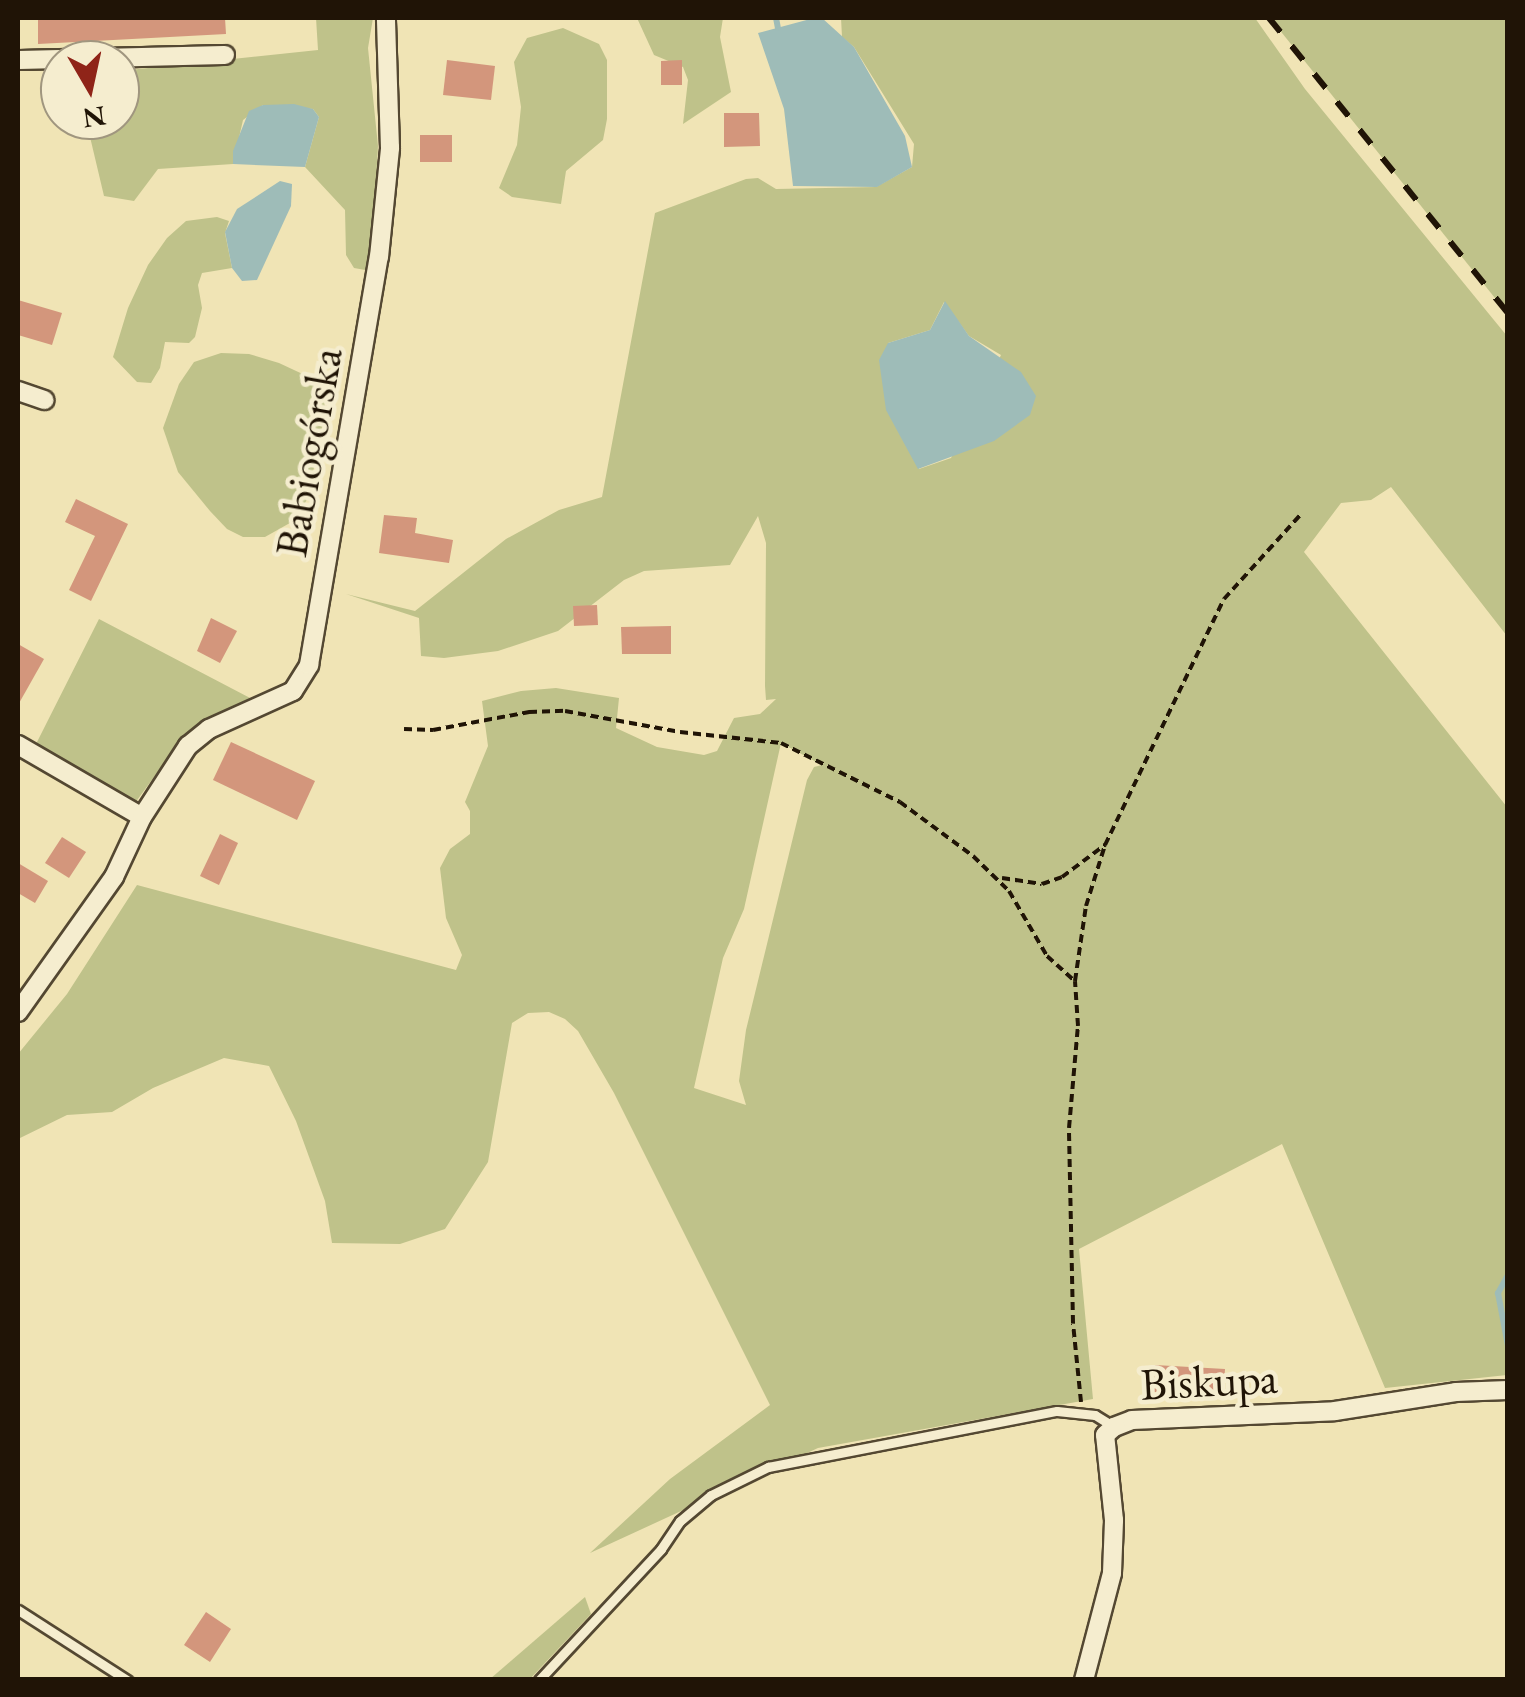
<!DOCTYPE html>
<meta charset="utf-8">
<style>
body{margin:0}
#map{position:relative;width:1525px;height:1697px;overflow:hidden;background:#f0e4b5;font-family:"EB Garamond",serif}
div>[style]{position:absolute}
.green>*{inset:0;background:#bfc28a}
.water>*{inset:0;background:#9ebcb8}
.stream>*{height:6px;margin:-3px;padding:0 3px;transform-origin:3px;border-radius:3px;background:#9ebcb8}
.building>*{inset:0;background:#d3967c}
.path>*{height:4px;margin-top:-2px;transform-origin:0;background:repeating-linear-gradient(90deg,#201406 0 8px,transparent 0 13px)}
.roads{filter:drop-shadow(2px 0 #544832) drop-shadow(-2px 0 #544832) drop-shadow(0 2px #544832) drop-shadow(0 -2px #544832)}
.lane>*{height:9px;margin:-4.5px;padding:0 4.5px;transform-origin:4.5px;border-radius:4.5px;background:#f5edcf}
.street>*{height:18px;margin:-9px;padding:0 9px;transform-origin:9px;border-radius:9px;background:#f5edcf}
.rail>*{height:6px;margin-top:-3px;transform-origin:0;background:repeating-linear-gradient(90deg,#201406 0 18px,transparent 0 36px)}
span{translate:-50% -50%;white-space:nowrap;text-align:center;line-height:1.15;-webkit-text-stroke:9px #f5edcf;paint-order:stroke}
.street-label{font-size:45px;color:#201406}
.frame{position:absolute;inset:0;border:20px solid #201406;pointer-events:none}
.north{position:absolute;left:40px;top:40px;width:100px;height:100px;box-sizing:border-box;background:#f5edcf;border:2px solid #a0967f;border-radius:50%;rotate:171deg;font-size:28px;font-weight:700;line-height:40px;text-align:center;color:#201406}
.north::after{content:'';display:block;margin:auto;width:35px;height:45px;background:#8f2418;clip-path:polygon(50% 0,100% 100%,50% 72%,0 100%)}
</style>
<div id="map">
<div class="green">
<div style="clip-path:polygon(316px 18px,373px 18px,368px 48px,378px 146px,371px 271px,354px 268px,346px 255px,345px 210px,305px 167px,319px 117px,313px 109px,263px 105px,243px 120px,233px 164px,158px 169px,134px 201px,104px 196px,86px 120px,120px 120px,120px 71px,318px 50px)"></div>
<div style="clip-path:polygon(637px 18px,723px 18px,720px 37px,731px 92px,683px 124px,688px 80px,683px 67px,654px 55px)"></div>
<div style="clip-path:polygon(evenodd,841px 18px,1255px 18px,1305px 89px,1507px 336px,1507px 636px,1391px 487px,1371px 500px,1341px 503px,1304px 552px,1507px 807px,1507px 1375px,1385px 1388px,1282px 1144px,1079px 1249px,1093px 1399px,818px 1448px,590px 1553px,670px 1479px,770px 1405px,614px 1093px,578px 1031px,565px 1019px,549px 1012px,528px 1013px,512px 1023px,488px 1162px,445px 1229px,400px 1244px,332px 1243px,325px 1201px,296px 1121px,269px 1066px,224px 1058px,153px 1088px,112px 1112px,67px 1115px,18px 1139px,18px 1054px,67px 994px,137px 885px,456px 970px,462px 955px,446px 918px,440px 868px,450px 849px,470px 834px,470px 811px,465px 802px,488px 746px,482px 701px,521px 691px,556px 688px,619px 698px,616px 728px,657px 747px,704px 755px,717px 751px,734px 718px,760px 714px,776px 699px,766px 700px,765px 686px,766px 543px,758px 516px,730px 565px,644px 571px,624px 580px,558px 631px,498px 651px,444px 658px,421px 656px,419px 618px,346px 594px,415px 611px,506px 539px,559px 510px,602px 497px,655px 213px,746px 179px,758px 178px,776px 189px,876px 187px,912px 167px,914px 144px,854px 47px,842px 37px,841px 18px,944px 302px,969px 336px,1001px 355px,951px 458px,919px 469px,906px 441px,888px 343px,930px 330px,944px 302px,841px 18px,781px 743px,822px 765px,814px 767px,807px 780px,746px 1030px,739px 1081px,746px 1105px,694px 1088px,723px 958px,744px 909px,781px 743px)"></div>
<div style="clip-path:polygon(1270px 18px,1507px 18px,1507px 313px)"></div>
<div style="clip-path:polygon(563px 28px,599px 44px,607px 60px,607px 119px,603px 140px,566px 171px,561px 204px,512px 197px,499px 188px,517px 145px,521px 107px,514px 62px,527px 38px)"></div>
<div style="clip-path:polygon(217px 217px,229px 221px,225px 233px,232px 268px,202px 273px,198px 285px,202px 308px,195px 337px,189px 343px,165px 342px,160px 368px,151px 383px,137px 382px,113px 357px,128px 308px,148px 265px,167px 238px,186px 221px)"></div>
<div style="clip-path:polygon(221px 353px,249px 354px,279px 363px,324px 384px,325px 413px,308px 497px,297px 519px,265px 537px,243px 537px,227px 529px,210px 511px,178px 472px,163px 428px,179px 384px,194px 362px)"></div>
<div style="clip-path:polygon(99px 619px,252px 699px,186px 733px,135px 803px,36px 744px)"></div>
<div style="clip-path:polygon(585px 1597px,591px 1614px,530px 1679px,490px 1679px)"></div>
</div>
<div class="water">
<div style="clip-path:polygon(814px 18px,822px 18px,854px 47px,905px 136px,912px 167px,877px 187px,793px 186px,784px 109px,758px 33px)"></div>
<div style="clip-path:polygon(294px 104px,313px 109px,319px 117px,305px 167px,233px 164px,233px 151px,249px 111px,263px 105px)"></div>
<div style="clip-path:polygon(280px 181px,292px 184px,291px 206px,257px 280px,242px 281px,232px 268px,225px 232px,237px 209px)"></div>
<div style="clip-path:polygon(945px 301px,969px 336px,1021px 372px,1036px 396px,1030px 415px,994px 441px,918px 469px,886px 410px,879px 360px,888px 343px,930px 330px)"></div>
</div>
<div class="stream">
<div style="left:776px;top:18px;width:10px;rotate:79deg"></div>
<div style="left:1508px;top:1275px;width:21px;rotate:119deg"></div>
<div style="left:1498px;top:1293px;width:54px;rotate:79.3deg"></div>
</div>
<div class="building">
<div style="clip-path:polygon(225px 18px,226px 34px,38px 44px,38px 20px)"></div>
<div style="clip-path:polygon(447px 60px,495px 66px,491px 100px,443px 95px)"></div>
<div style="clip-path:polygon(682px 60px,682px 85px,661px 85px,661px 61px)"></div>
<div style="clip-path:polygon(724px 113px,759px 113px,760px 146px,724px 147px)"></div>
<div style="clip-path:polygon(420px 135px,452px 135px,452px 162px,420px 162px)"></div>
<div style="clip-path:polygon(18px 300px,62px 313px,52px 345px,18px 335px)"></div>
<div style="clip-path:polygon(76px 499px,128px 524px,91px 601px,69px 590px,95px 536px,65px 522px)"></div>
<div style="clip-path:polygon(384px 515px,417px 518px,415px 533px,453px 540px,449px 563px,379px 553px)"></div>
<div style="clip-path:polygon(597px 605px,598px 625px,574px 626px,573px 606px)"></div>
<div style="clip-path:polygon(211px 618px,237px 631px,220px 663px,197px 651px)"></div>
<div style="clip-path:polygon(671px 626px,671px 654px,622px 654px,621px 627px)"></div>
<div style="clip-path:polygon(18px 644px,44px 659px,18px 705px)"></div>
<div style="clip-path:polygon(231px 742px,315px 781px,297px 820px,213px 780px)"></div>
<div style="clip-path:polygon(220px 834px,238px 843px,219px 885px,200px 876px)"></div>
<div style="clip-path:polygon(62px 837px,86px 852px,69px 878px,45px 863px)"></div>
<div style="clip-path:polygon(18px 863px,48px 881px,35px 903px,18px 893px)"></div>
<div style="clip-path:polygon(1155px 1365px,1225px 1369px,1223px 1397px,1154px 1392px)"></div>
<div style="clip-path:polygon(206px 1612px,231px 1629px,210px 1662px,184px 1645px)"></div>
</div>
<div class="path">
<div style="left:404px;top:729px;width:29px;rotate:2deg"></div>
<div style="left:433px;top:730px;width:98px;rotate:-10.6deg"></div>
<div style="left:529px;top:712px;width:36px;rotate:-2deg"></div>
<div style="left:565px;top:711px;width:117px;rotate:10.3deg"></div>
<div style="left:680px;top:732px;width:102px;rotate:6.2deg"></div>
<div style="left:781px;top:743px;width:133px;rotate:26.4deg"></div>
<div style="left:900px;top:802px;width:91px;rotate:36.5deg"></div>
<div style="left:973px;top:856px;width:50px;rotate:44.2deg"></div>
<div style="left:1009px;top:891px;width:75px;rotate:59.7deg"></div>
<div style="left:1047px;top:956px;width:38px;rotate:42deg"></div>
<div style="left:1002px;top:878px;width:40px;rotate:8.5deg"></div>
<div style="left:1042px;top:884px;width:21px;rotate:-19deg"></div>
<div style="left:1062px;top:877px;width:54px;rotate:-36.7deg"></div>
<div style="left:1081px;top:1402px;width:79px;rotate:-95.8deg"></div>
<div style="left:1073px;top:1323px;width:195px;rotate:-91.2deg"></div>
<div style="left:1069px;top:1128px;width:102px;rotate:-85deg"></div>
<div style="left:1078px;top:1026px;width:45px;rotate:-93.8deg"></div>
<div style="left:1075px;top:981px;width:76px;rotate:-81.7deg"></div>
<div style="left:1086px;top:906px;width:64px;rotate:-72.7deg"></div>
<div style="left:1105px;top:845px;width:273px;rotate:-64.2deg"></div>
<div style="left:1224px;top:599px;width:115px;rotate:-47.8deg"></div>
</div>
<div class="roads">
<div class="lane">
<div style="left:18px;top:1610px;width:130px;rotate:32.7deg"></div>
<div style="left:539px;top:1680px;width:179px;rotate:-47deg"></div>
<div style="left:661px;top:1549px;width:34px;rotate:-56deg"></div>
<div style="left:680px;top:1521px;width:40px;rotate:-40deg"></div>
<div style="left:711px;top:1495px;width:64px;rotate:-26.2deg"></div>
<div style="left:768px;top:1467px;width:294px;rotate:-11deg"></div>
<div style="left:1057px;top:1411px;width:38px;rotate:6deg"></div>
<div style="left:1095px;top:1415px;width:22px;rotate:32deg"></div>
</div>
<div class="street">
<div style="left:18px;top:60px;width:207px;rotate:-1.4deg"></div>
<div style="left:18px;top:391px;width:28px;rotate:19deg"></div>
<div style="left:18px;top:745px;width:143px;rotate:30.1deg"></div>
<div style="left:18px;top:1012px;width:166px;rotate:-54.6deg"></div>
<div style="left:114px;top:877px;width:66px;rotate:-65deg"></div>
<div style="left:142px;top:817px;width:85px;rotate:-57.1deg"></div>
<div style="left:188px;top:746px;width:27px;rotate:-39deg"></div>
<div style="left:209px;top:729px;width:92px;rotate:-24.3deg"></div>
<div style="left:293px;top:691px;width:31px;rotate:-58deg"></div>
<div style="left:309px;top:665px;width:414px;rotate:-80.3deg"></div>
<div style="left:379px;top:257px;width:110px;rotate:-84.2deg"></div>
<div style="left:390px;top:148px;width:130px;rotate:-91.8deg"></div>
<div style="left:1084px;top:1680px;width:111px;rotate:-75.3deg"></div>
<div style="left:1112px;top:1573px;width:53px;rotate:-87.8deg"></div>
<div style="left:1114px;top:1520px;width:85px;rotate:-96deg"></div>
<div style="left:1105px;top:1435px;width:12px;rotate:-42deg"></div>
<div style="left:1114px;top:1427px;width:19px;rotate:-21deg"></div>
<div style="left:1132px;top:1420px;width:203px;rotate:-2.5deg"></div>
<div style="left:1335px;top:1411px;width:122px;rotate:-8.9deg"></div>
<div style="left:1456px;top:1392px;width:52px;rotate:-2.2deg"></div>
</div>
</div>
<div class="rail">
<div style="left:1269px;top:18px;width:380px;rotate:51deg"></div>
</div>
<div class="street-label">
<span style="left:309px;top:452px;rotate:-80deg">Babiogórska</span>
<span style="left:1209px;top:1381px;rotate:-3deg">Biskupa</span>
</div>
<div class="frame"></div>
<div class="north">N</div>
</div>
